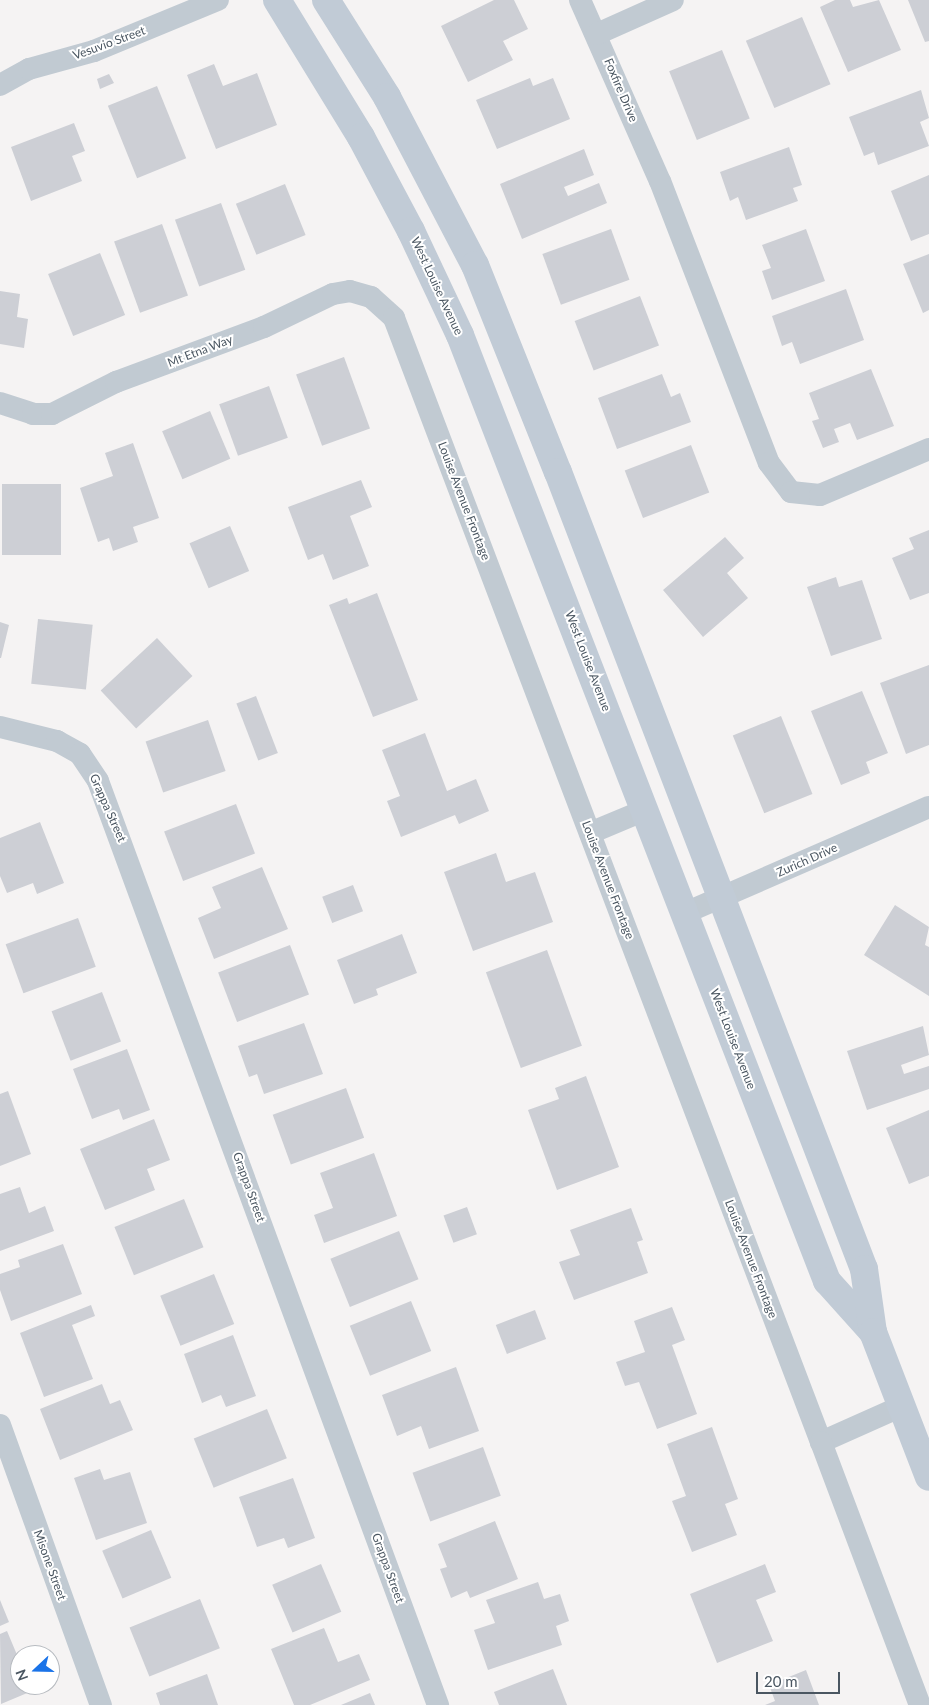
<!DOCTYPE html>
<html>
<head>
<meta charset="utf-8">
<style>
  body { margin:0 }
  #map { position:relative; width:929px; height:1705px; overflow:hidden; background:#f5f3f3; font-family:Lato,sans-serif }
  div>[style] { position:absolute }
  .building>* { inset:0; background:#cdcfd5; transform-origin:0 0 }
  .street>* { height:22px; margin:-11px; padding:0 11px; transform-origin:11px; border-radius:11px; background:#c1cad2 }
  .secondary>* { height:28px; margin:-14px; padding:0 14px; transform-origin:14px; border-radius:14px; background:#c1cbd6 }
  span { translate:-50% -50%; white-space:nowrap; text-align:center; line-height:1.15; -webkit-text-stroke:4px #fff; paint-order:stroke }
  .street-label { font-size:12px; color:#4a5661 }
  .north { position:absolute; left:10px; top:1645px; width:50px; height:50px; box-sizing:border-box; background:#fff; border:1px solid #b7bbc0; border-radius:50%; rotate:249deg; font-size:14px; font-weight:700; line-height:20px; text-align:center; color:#4a5661 }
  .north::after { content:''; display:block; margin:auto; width:18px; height:22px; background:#1a73e8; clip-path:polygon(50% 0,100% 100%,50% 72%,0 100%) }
  .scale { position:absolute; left:756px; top:1672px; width:84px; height:22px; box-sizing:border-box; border:2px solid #4a5661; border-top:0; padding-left:6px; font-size:15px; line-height:18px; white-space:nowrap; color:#4a5661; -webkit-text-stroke:4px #fff; paint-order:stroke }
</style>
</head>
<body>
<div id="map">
  <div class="building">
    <div style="clip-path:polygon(494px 0,514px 0,528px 29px,503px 41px,513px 60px,468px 82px,441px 26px)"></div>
    <div style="clip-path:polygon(835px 0,850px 0,853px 7px,879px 0,901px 50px,848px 72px,820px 7px)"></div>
    <div style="clip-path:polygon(908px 0,929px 0,929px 41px,925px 42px)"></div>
    <div style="left:802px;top:17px;width:73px;height:61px;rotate:67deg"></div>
    <div style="left:722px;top:50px;width:74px;height:57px;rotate:68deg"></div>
    <div style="clip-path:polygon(214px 64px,223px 86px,257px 73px,277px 125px,216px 149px,187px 75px)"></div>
    <div style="clip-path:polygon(109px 74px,114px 83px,100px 89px,97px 79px)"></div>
    <div style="clip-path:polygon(530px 78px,533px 86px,553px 78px,570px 119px,497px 149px,476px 100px)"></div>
    <div style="left:157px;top:86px;width:78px;height:53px;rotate:68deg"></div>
    <div style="clip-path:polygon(921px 90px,929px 118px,920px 122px,929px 146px,878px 165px,874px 152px,864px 156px,849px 117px)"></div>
    <div style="clip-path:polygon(74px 123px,85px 151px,72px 156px,82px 181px,31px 201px,11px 147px)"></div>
    <div style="clip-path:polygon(789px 147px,802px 185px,793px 188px,798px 201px,746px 220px,738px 197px,730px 201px,720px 172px)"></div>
    <div style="clip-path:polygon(584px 149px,594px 175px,564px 187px,568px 196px,599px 183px,607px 203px,522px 239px,500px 184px)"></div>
    <div style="clip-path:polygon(929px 175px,929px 234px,911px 241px,891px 191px)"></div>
    <div style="left:285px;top:184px;width:55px;height:53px;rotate:68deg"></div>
    <div style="left:221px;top:203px;width:71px;height:49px;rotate:70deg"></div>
    <div style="left:162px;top:224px;width:76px;height:51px;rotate:70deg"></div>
    <div style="left:611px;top:229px;width:54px;height:73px;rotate:70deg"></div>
    <div style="clip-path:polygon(806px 229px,825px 281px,772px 300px,762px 271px,771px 268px,762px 245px)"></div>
    <div style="left:100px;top:253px;width:67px;height:56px;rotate:68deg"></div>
    <div style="clip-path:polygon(929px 254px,929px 310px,923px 313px,903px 264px)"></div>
    <div style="clip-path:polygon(846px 289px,864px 340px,800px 364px,792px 342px,782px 346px,772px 316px)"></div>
    <div style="clip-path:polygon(0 291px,20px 294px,17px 317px,28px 319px,24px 348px,0 344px)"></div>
    <div style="left:640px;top:296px;width:53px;height:70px;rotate:69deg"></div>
    <div style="left:344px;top:357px;width:76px;height:51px;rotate:70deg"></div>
    <div style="clip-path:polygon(871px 369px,894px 426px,857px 440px,850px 423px,834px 429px,839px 442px,823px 448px,812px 421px,819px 419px,809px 393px)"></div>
    <div style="clip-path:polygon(662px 374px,671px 397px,680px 393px,691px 422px,617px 449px,598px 398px)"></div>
    <div style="left:269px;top:386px;width:55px;height:53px;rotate:70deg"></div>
    <div style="left:210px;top:411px;width:52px;height:52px;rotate:67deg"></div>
    <div style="clip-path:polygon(133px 443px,159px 518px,133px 527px,138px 542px,113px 551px,109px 538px,98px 542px,80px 488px,113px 476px,105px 453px)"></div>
    <div style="left:691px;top:445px;width:51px;height:71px;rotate:69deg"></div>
    <div style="clip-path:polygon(361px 480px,372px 507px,350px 516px,369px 566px,333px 580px,323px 554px,308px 560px,288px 507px)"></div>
    <div style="left:2px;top:484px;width:59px;height:71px"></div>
    <div style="left:230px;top:526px;width:49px;height:44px;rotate:67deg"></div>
    <div style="clip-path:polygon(929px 530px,929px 593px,910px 600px,892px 558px,914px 549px,909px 538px)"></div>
    <div style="clip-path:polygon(725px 537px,744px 558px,727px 573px,748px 598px,703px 637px,663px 590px)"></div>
    <div style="clip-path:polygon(836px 577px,839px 587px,862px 580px,882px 639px,831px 656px,807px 587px)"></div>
    <div style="clip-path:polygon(377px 593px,418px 700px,373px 717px,329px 605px,347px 598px,349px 604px)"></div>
    <div style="left:38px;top:619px;width:55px;height:65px;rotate:6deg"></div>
    <div style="clip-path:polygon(0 622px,9px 625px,1px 658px,0 658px)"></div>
    <div style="left:157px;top:638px;width:52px;height:77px;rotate:47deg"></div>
    <div style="clip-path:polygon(929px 665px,929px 745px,906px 754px,880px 683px)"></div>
    <div style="clip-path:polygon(862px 691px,888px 753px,866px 762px,870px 773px,841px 785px,811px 711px)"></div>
    <div style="left:256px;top:696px;width:61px;height:21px;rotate:69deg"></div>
    <div style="left:781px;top:716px;width:84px;height:52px;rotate:68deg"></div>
    <div style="left:208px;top:720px;width:54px;height:66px;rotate:71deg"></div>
    <div style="clip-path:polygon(425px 733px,447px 791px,476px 779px,489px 811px,459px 824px,455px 815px,401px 837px,387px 801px,400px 796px,382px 750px)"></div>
    <div style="left:236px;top:804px;width:53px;height:77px;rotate:69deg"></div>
    <div style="clip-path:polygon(40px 822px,64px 883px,37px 894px,33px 883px,7px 893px,0 876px,0 838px)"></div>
    <div style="clip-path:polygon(496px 853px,506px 882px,535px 872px,553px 922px,473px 951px,444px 872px)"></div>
    <div style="clip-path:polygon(262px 867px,288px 929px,214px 959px,198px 918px,221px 908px,212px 887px)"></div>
    <div style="left:353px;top:885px;width:28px;height:33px;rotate:69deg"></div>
    <div style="clip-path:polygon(895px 905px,929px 927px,925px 945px,929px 947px,929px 996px,864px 955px)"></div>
    <div style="left:78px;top:918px;width:52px;height:77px;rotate:70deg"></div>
    <div style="clip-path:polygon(402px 934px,417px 973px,376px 989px,378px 995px,354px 1004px,337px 960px)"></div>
    <div style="left:290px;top:945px;width:53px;height:77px;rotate:69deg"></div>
    <div style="left:547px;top:950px;width:102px;height:65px;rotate:70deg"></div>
    <div style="left:102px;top:992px;width:53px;height:54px;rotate:69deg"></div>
    <div style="clip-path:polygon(304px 1023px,323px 1074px,264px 1094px,257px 1074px,249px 1077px,238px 1046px)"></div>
    <div style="clip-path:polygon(923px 1026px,929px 1055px,901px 1065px,904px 1074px,929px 1066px,929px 1089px,867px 1110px,847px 1051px)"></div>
    <div style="clip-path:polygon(127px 1049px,150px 1110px,123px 1120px,119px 1109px,92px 1119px,73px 1069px)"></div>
    <div style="clip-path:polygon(586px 1076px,619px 1167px,557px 1190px,528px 1110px,559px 1099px,555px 1088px)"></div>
    <div style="left:346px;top:1088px;width:53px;height:78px;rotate:70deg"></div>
    <div style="clip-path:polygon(8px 1091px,31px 1154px,0 1166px,0 1094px)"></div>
    <div style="clip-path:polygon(929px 1110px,929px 1176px,909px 1184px,886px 1128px)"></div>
    <div style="clip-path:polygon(154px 1119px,170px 1160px,147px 1169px,155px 1190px,105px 1210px,80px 1149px)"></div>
    <div style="clip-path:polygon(374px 1153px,397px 1216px,324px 1243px,314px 1215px,333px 1208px,320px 1173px)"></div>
    <div style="clip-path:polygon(20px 1187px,29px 1213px,45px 1206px,54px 1231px,0 1251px,0 1194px)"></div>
    <div style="left:184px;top:1199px;width:52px;height:75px;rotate:68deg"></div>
    <div style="left:467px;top:1207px;width:29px;height:25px;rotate:70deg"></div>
    <div style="clip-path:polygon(631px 1208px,643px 1240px,637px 1242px,648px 1273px,574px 1300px,559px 1262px,580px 1255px,570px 1230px)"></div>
    <div style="left:399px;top:1231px;width:52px;height:74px;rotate:68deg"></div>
    <div style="clip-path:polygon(63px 1244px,82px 1294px,11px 1321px,0 1290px,0 1274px,20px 1267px,18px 1260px)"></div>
    <div style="left:214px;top:1274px;width:54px;height:58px;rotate:68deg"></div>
    <div style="left:411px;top:1301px;width:54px;height:66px;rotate:68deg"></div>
    <div style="clip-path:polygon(91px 1305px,95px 1316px,72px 1325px,93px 1379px,44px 1397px,20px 1333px)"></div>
    <div style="clip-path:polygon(672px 1307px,685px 1340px,672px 1345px,697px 1414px,657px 1429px,639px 1382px,625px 1386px,616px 1362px,645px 1352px,634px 1321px)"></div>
    <div style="left:535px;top:1310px;width:31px;height:42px;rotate:69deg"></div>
    <div style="clip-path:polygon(233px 1335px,256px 1396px,226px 1407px,221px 1395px,202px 1403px,184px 1354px)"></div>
    <div style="clip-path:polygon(456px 1367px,479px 1431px,429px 1449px,421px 1426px,397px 1436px,382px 1395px)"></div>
    <div style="clip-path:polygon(102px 1384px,110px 1404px,120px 1400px,133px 1430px,60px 1460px,40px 1409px)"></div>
    <div style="left:267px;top:1409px;width:53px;height:79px;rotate:68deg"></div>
    <div style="clip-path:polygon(712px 1427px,738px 1499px,725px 1504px,737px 1535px,692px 1552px,672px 1501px,686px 1496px,667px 1444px)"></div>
    <div style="left:483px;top:1447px;width:52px;height:75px;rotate:70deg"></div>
    <div style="clip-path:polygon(100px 1469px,104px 1480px,130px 1472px,147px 1523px,96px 1540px,74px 1478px)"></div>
    <div style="clip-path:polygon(293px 1478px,315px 1538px,288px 1548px,284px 1538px,257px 1547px,239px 1497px)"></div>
    <div style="clip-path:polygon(495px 1521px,518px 1579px,470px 1598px,467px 1591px,451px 1598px,440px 1569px,447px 1567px,438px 1544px)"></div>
    <div style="left:151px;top:1530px;width:52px;height:53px;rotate:67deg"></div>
    <div style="left:321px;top:1564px;width:52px;height:53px;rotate:67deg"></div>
    <div style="clip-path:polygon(765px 1564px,776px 1592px,756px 1600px,773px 1641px,717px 1663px,690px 1594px)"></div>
    <div style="clip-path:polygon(538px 1582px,544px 1599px,560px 1594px,569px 1621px,556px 1626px,562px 1645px,488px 1670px,474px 1630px,495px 1623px,486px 1600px)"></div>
    <div style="left:200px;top:1599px;width:53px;height:76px;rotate:68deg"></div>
    <div style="clip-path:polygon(0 1600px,9px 1622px,0 1626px)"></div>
    <div style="clip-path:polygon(324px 1628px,338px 1662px,359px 1654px,370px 1680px,310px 1705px,294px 1705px,271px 1649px)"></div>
    <div style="clip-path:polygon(7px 1631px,20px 1662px,20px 1685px,29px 1685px,32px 1691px,1px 1704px,0 1634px)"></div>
    <div style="clip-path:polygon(553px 1669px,567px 1705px,499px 1705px,494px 1692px)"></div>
    <div style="clip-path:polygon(806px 1670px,819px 1705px,765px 1705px,775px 1701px,769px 1685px)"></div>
    <div style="clip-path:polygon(207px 1674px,218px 1705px,160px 1705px,156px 1693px)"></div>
    <div style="clip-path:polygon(370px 1693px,375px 1705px,341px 1705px)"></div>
  </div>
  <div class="street">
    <div style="left:580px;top:0;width:198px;rotate:66.2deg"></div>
    <div style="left:660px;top:181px;width:302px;rotate:68.9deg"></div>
    <div style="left:769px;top:463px;width:36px;rotate:53deg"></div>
    <div style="left:791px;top:492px;width:29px;rotate:6deg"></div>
    <div style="left:820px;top:495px;width:118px;rotate:-22.9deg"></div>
    <div style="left:597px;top:34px;width:83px;rotate:-24.1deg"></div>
    <div style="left:0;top:85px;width:33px;rotate:-29deg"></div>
    <div style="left:29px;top:69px;width:67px;rotate:-15.5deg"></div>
    <div style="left:94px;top:51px;width:134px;rotate:-22.4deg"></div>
    <div style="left:0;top:403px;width:35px;rotate:18deg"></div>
    <div style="left:33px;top:414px;width:19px"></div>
    <div style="left:52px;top:414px;width:72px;rotate:-26.6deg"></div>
    <div style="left:116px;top:382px;width:158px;rotate:-20.4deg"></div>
    <div style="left:264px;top:327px;width:76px;rotate:-25.6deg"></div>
    <div style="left:333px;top:294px;width:17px;rotate:-10deg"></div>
    <div style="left:350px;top:291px;width:22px;rotate:16deg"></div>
    <div style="left:371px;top:297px;width:31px;rotate:42deg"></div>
    <div style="left:394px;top:318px;width:1202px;rotate:69.2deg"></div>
    <div style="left:0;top:727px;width:59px;rotate:13.8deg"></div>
    <div style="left:57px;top:741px;width:26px;rotate:29deg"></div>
    <div style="left:80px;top:754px;width:32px;rotate:56deg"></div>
    <div style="left:98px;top:781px;width:985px;rotate:69.8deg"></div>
    <div style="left:590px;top:833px;width:60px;rotate:-22.7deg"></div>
    <div style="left:685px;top:913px;width:266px;rotate:-23.5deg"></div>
    <div style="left:902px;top:1406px;width:89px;rotate:156deg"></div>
    <div style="left:821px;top:1442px;width:281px;rotate:69.4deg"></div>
    <div style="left:0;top:1425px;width:298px;rotate:70.2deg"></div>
  </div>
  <div class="secondary">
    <div style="left:277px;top:0;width:161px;rotate:58.5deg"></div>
    <div style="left:361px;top:137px;width:106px;rotate:62deg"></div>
    <div style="left:411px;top:231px;width:115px;rotate:64.8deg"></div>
    <div style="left:460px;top:335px;width:1015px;rotate:68.8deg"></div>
    <div style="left:827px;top:1281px;width:69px;rotate:48deg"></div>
    <div style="left:326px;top:0;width:115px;rotate:57.8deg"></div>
    <div style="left:387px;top:97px;width:190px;rotate:62.4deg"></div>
    <div style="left:475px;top:265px;width:223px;rotate:68.2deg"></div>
    <div style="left:558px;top:472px;width:854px;rotate:69deg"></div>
    <div style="left:864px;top:1269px;width:64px;rotate:81.9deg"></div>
    <div style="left:873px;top:1332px;width:155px;rotate:68.9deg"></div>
  </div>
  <div class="street-label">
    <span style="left:109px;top:43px;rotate:-20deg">Vesuvio Street</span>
    <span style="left:621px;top:90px;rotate:67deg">Foxfire Drive</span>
    <span style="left:437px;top:286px;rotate:65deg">West Louise Avenue</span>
    <span style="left:200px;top:351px;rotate:-21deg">Mt Etna Way</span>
    <span style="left:464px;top:501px;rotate:69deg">Louise Avenue Frontage</span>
    <span style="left:588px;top:661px;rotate:69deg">West Louise Avenue</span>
    <span style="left:108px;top:808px;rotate:66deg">Grappa Street</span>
    <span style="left:807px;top:860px;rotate:-24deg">Zurich Drive</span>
    <span style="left:608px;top:880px;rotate:69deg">Louise Avenue Frontage</span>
    <span style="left:733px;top:1039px;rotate:69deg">West Louise Avenue</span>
    <span style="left:249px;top:1187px;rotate:70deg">Grappa Street</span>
    <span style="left:751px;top:1259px;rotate:69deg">Louise Avenue Frontage</span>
    <span style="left:50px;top:1565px;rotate:70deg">Misone Street</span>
    <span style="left:388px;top:1568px;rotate:70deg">Grappa Street</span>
  </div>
  <div class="north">N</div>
  <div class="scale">20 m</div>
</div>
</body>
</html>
